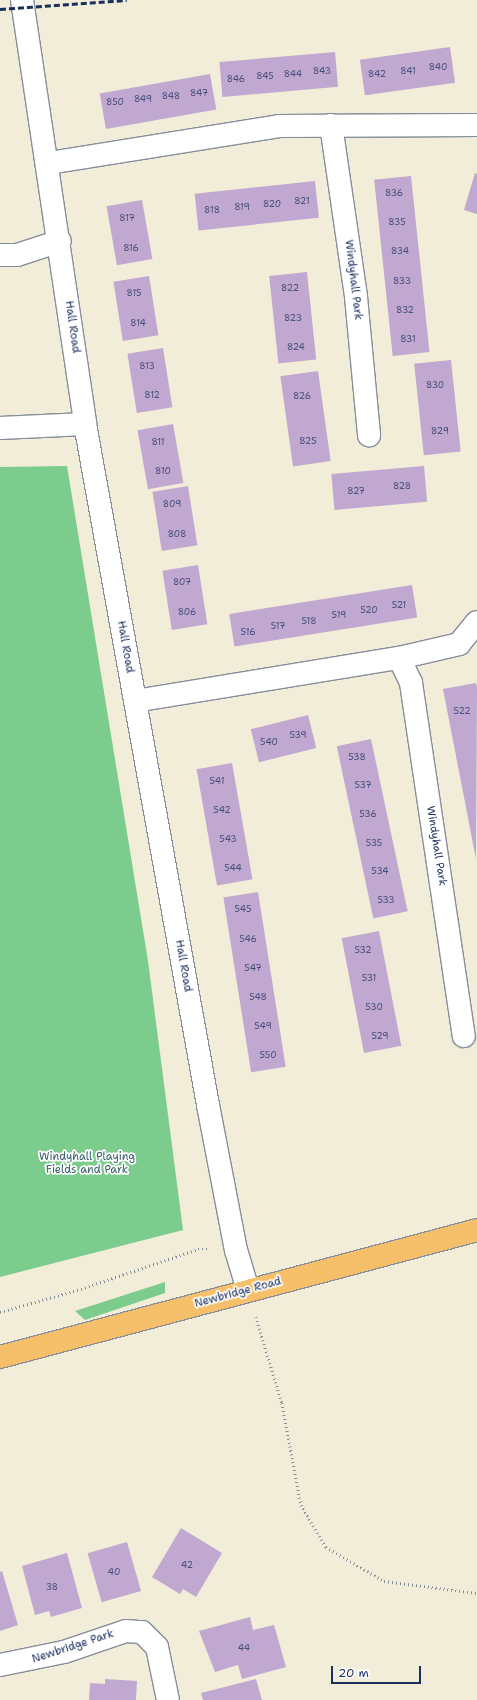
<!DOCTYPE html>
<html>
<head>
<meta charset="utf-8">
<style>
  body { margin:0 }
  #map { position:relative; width:477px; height:1700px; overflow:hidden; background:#f1edd8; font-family:"Shantell Sans",sans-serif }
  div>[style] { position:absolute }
  .green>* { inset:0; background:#7ccc8d }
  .building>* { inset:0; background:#c1a8d0; transform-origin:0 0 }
  .path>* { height:2.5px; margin-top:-1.25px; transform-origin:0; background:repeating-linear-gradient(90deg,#868e9b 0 1px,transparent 0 4px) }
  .roads { filter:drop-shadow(1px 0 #868e9b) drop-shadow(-1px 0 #868e9b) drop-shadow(0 1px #868e9b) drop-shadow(0 -1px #868e9b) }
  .minor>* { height:22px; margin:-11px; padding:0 11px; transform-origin:11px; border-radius:11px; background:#fff }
  .tertiary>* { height:22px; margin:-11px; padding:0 11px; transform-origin:11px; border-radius:11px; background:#fff }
  .trunk>* { height:22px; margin:-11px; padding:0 11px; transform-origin:11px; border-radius:11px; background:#f6c06b }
  .rail>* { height:3px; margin-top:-1.5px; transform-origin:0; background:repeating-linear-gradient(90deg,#1b2f5e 0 6px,transparent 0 9px) }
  span { translate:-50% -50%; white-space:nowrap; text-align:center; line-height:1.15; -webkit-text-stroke:3.5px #fff; paint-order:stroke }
  .number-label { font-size:9px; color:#444d7a }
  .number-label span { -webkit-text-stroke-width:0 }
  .street-label { font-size:11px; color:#1b2f5e }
  .park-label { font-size:11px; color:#385e6c }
  .scale { position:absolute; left:331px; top:1666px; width:90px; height:18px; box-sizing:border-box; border:2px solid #1b2f5e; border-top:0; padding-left:5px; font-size:12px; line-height:14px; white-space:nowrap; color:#1b2f5e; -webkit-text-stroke:3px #fff; paint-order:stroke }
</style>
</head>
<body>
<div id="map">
  <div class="green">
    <div style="clip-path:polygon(67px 466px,148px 961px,183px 1230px,0 1277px,0 467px)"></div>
    <div style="clip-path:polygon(165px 1282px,165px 1293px,85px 1320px,75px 1311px)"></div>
  </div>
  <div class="building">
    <div style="left:450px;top:47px;width:36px;height:91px;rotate:82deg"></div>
    <div style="left:335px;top:52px;width:35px;height:116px;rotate:85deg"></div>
    <div style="left:210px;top:74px;width:36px;height:112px;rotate:80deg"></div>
    <div style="clip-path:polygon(475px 173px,477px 174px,477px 214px,464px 210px)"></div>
    <div style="left:411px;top:176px;width:177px;height:37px;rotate:84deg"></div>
    <div style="left:315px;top:181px;width:37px;height:121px;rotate:84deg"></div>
    <div style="left:142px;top:200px;width:60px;height:36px;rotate:80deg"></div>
    <div style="left:307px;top:272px;width:88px;height:38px;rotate:84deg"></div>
    <div style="left:149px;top:276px;width:60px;height:36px;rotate:81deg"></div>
    <div style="left:163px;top:348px;width:60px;height:36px;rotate:81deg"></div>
    <div style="left:451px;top:360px;width:92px;height:37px;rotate:84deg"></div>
    <div style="left:318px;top:371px;width:91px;height:38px;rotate:82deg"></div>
    <div style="left:173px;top:424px;width:60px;height:36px;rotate:80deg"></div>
    <div style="left:424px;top:466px;width:36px;height:93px;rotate:85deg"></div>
    <div style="left:188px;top:486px;width:60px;height:36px;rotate:81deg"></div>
    <div style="left:198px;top:565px;width:60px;height:36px;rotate:81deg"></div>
    <div style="left:412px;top:585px;width:33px;height:185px;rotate:81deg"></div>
    <div style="clip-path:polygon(476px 683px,477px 688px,476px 859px,443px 689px)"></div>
    <div style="left:308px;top:715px;width:34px;height:59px;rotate:76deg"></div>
    <div style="left:371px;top:739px;width:176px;height:35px;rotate:78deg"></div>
    <div style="left:232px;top:763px;width:118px;height:36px;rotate:80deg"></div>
    <div style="left:258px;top:892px;width:177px;height:35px;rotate:81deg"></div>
    <div style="left:379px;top:931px;width:117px;height:38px;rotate:79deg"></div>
    <div style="clip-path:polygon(181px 1528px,222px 1553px,196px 1597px,183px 1589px,180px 1594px,152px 1577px)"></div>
    <div style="left:127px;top:1542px;width:51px;height:41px;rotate:74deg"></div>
    <div style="clip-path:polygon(67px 1553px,82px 1608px,51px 1617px,49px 1611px,35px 1615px,22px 1566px)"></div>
    <div style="clip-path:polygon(2px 1571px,18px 1625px,0 1631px,0 1572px)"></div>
    <div style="clip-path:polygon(250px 1617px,253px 1630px,274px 1625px,286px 1667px,242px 1679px,238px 1665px,215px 1672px,199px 1631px)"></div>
    <div style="clip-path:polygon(105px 1679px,137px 1681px,136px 1700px,89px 1700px,90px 1683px,105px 1684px)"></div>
    <div style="clip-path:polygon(256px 1679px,262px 1700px,203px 1700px,201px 1693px)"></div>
  </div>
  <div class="path">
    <div style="left:0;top:1312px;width:84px;rotate:-15.9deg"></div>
    <div style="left:81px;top:1289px;width:124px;rotate:-18.9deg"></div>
    <div style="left:198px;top:1249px;width:12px"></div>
    <div style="left:256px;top:1317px;width:90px;rotate:73.2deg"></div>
    <div style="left:282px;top:1403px;width:104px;rotate:79.4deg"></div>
    <div style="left:301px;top:1505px;width:49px;rotate:59.2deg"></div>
    <div style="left:326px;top:1547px;width:67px;rotate:30.4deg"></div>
    <div style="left:384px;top:1581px;width:94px;rotate:7.4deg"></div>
  </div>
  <div class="roads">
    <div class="minor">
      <div style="left:331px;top:125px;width:174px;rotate:81.7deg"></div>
      <div style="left:356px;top:297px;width:139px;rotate:84.6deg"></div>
      <div style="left:49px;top:163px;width:233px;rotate:-9.1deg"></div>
      <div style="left:279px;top:126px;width:198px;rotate:-0.3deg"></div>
      <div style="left:0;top:255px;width:17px"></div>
      <div style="left:17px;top:255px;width:45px;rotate:-18deg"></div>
      <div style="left:0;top:428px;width:85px;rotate:-2.7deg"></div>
      <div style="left:399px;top:658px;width:62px;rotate:-13.1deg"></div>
      <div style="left:459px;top:644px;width:28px;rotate:-51deg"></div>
      <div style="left:135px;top:701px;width:267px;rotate:-9.3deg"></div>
      <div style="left:399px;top:658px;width:28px;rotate:64deg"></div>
      <div style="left:411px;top:683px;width:357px;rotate:81.5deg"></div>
      <div style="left:0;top:1665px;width:65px;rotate:-11.5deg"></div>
      <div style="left:64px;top:1652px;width:65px;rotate:-18.7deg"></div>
      <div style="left:126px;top:1631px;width:16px;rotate:4deg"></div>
      <div style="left:142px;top:1632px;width:21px;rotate:45deg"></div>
      <div style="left:157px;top:1647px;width:54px;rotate:78.3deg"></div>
    </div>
    <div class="tertiary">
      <div style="left:22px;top:0;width:429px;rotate:81.5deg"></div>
      <div style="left:85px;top:424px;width:692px;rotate:79.76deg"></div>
      <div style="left:208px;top:1105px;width:148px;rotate:79.1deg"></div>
      <div style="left:236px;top:1250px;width:42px;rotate:73.3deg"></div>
    </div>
    <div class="trunk">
      <div style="left:0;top:1357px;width:494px;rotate:-14.9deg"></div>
    </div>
  </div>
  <div class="rail">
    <div style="left:0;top:9px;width:127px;rotate:-4.1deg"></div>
  </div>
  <div class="number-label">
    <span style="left:438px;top:67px">840</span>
    <span style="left:322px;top:71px">843</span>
    <span style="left:408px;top:71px">841</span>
    <span style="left:293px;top:74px">844</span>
    <span style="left:377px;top:74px">842</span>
    <span style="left:265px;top:76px">845</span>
    <span style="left:236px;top:79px">846</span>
    <span style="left:199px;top:93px">847</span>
    <span style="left:171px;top:96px">848</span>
    <span style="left:143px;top:99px">849</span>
    <span style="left:115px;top:102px">850</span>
    <span style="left:394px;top:193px">836</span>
    <span style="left:302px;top:201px">821</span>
    <span style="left:272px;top:204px">820</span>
    <span style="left:242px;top:207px">819</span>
    <span style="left:212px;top:210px">818</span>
    <span style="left:127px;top:218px">817</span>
    <span style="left:397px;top:222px">835</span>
    <span style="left:131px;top:248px">816</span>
    <span style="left:400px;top:251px">834</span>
    <span style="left:402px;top:281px">833</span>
    <span style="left:290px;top:288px">822</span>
    <span style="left:134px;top:293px">815</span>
    <span style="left:405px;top:310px">832</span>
    <span style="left:293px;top:318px">823</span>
    <span style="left:138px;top:323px">814</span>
    <span style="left:408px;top:339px">831</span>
    <span style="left:296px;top:347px">824</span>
    <span style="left:147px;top:366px">813</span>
    <span style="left:435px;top:385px">830</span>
    <span style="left:152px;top:395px">812</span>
    <span style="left:302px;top:396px">826</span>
    <span style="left:440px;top:431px">829</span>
    <span style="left:308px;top:441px">825</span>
    <span style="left:158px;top:442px">811</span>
    <span style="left:163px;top:471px">810</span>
    <span style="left:402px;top:486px">828</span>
    <span style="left:356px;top:491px">827</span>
    <span style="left:172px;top:504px">809</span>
    <span style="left:177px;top:534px">808</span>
    <span style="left:182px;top:582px">807</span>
    <span style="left:399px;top:605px">521</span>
    <span style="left:369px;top:610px">520</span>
    <span style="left:187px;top:612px">806</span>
    <span style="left:339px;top:615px">519</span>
    <span style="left:309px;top:621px">518</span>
    <span style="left:278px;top:626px">517</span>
    <span style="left:248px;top:632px">516</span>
    <span style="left:462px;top:711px">522</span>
    <span style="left:298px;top:735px">539</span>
    <span style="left:269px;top:742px">540</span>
    <span style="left:357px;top:757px">538</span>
    <span style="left:217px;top:781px">541</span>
    <span style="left:363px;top:785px">537</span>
    <span style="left:222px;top:810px">542</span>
    <span style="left:368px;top:814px">536</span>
    <span style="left:228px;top:839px">543</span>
    <span style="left:374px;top:843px">535</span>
    <span style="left:233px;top:868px">544</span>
    <span style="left:380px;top:871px">534</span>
    <span style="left:386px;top:900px">533</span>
    <span style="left:243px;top:909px">545</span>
    <span style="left:248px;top:939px">546</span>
    <span style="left:363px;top:950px">532</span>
    <span style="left:253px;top:968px">547</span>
    <span style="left:369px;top:978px">531</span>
    <span style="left:258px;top:997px">548</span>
    <span style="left:374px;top:1007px">530</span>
    <span style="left:263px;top:1026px">549</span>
    <span style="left:380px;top:1036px">529</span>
    <span style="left:268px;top:1055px">550</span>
    <span style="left:187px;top:1565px">42</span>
    <span style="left:114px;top:1572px">40</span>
    <span style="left:52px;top:1587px">38</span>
    <span style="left:244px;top:1648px">44</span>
  </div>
  <div class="street-label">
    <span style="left:353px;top:280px;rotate:83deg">Windyhall Park</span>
    <span style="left:72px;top:327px;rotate:82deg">Hall Road</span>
    <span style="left:125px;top:647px;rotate:80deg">Hall Road</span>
    <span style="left:436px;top:846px;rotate:81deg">Windyhall Park</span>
    <span style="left:183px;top:966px;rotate:80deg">Hall Road</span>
    <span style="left:238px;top:1293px;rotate:-15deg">Newbridge Road</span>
    <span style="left:73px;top:1647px;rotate:-18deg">Newbridge Park</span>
  </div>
  <div class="park-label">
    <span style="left:87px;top:1164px">Windyhall Playing<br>Fields and Park</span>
  </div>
  <div class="scale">20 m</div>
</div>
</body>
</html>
